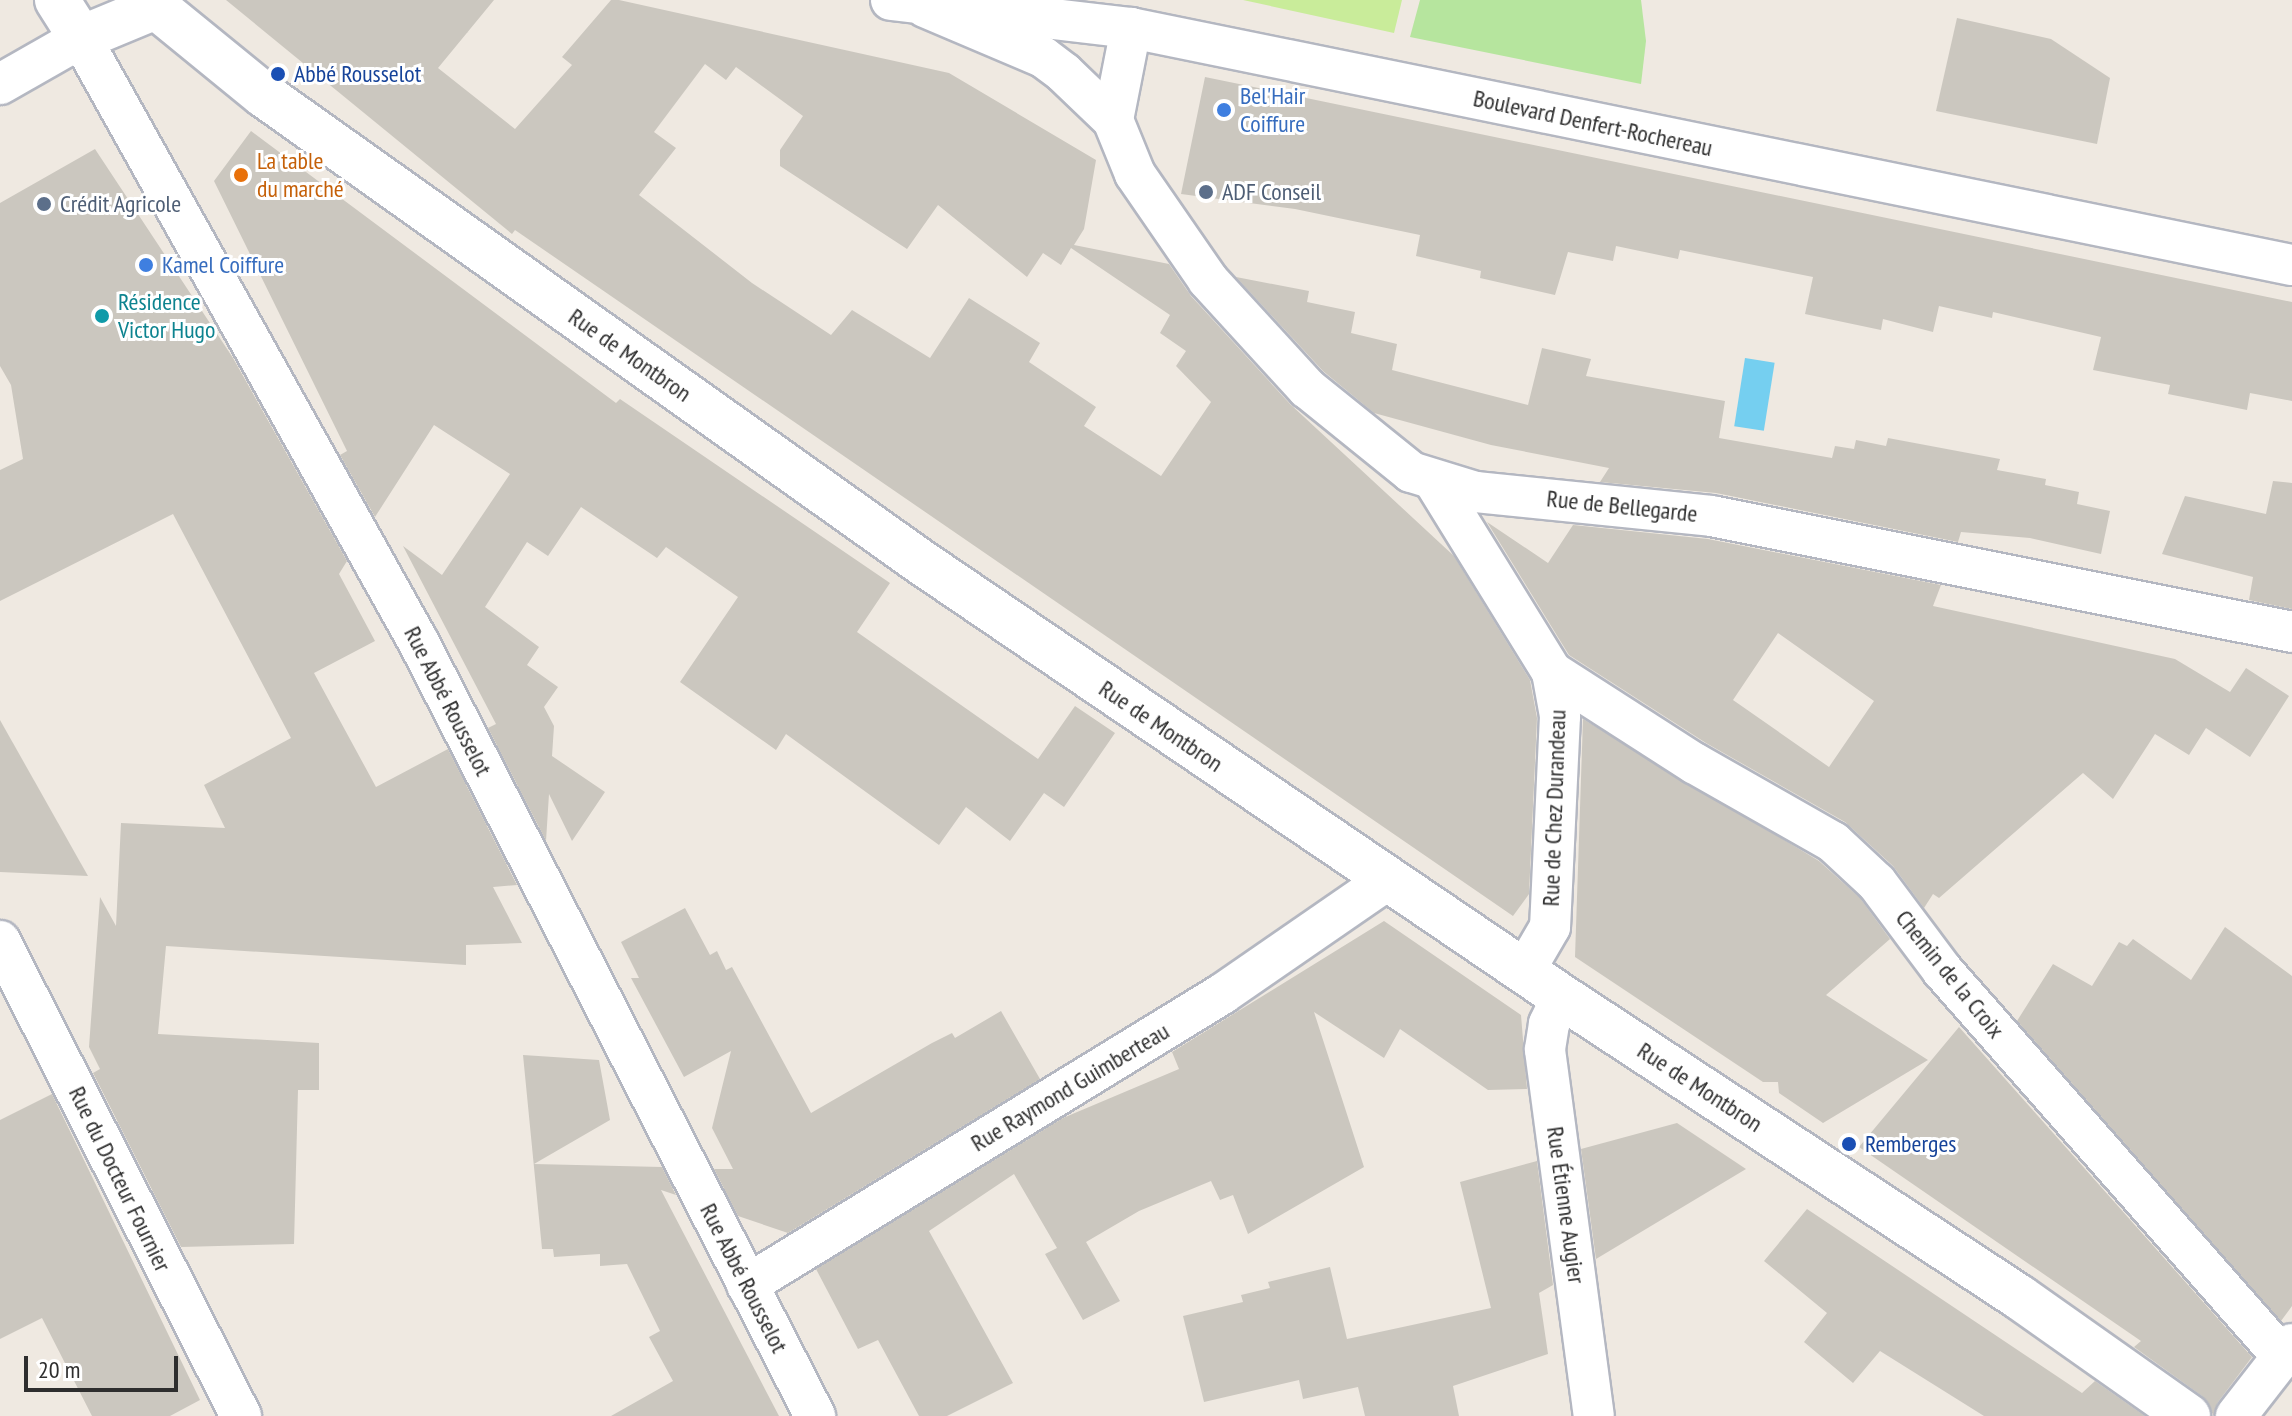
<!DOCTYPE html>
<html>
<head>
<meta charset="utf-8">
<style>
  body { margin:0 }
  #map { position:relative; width:2292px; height:1416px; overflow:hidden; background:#efe9e1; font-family:"PT Sans Narrow",sans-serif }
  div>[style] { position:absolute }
  .green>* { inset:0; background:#b6e59e }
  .pitch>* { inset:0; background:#c9ec9a }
  .water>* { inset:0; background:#75cff0; transform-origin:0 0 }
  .building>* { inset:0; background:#cbc7bf }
  .roads { filter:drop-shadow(2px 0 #b4b7c1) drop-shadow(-2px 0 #b4b7c1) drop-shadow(0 2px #b4b7c1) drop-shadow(0 -2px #b4b7c1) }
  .minor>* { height:40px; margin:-20px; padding:0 20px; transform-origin:20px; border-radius:20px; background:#fff }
  .secondary>* { height:44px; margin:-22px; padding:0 22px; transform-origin:22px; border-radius:22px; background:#fff }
  .dots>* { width:22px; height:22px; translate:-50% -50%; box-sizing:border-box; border:4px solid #fff; border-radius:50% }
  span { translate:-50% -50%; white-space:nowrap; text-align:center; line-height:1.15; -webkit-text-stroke:6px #fff; paint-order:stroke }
  .transit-label { font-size:24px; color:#164399 }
  .left { translate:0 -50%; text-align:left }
  .shop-label { font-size:24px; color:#366cbe }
  .street-label { font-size:24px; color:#2e2e2e }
  .food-label { font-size:24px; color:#c56008 }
  .service-label { font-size:24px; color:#4e5e75 }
  .culture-label { font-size:24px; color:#0d838f }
  .scale { position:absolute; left:24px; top:1356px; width:154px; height:36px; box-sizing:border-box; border:4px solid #2e2e2e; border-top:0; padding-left:10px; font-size:24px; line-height:28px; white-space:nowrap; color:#2e2e2e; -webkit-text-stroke:6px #fff; paint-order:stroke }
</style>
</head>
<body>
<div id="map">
  <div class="green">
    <div style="clip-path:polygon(1420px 0,1641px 0,1646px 41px,1641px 84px,1410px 37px)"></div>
  </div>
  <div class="pitch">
    <div style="clip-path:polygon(1243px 0,1402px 0,1394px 33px)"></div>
  </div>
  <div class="water">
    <div style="left:1745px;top:358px;width:30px;height:69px;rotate:9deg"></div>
  </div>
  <div class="building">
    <div style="clip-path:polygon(evenodd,226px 0,494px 0,438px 68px,515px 129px,572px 65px,562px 57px,611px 0,619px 0,949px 73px,1096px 160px,1084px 229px,1074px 245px,1169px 264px,1191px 296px,1290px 404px,1454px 556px,1530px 680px,1537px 718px,1529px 894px,1513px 916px,515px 230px,512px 234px,226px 0,705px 64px,726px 80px,736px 67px,803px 116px,780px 150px,780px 166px,907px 249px,938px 205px,1027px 277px,1043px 253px,1061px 265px,1071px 248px,1170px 315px,1160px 333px,1186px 351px,1176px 366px,1211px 402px,1161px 476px,1084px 426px,1096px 407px,1029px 362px,1040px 343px,969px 298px,930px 358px,852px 310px,831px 335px,752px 283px,639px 195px,676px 148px,654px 132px,705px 64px)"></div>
    <div style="clip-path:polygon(1957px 18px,2051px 39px,2110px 78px,2097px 144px,1936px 111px)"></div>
    <div style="clip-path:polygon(1205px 77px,2292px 302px,2292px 401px,2250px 393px,2247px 410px,2168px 394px,2170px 385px,2093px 370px,2101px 337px,1993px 312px,1992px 318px,1939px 306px,1933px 332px,1883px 319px,1881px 330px,1805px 314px,1813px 277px,1680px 250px,1678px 259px,1616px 246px,1613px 261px,1568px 252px,1555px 295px,1480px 278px,1481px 271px,1416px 256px,1420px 235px,1295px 209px,1181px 194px)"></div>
    <div style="clip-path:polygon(251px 131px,616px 403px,620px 399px,890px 583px,857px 632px,1038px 759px,1075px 706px,1115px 733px,1064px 807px,1044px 793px,1010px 841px,966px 807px,939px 845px,786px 734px,776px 750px,680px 682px,738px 597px,666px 547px,657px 558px,581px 507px,548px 556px,527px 542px,485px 607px,539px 647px,527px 665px,558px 687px,544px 707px,554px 726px,552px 756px,605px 792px,572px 841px,549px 794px,546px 841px,488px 728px,496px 724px,403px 546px,442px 575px,510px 474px,434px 425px,375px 517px,340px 455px,347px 451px,214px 181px)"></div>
    <div style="clip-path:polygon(95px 149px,233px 358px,347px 561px,339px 574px,375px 641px,314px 673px,376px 787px,448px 749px,517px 885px,493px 887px,522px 943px,466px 945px,466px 965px,166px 946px,158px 1034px,319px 1043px,319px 1090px,298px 1090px,294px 1244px,181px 1247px,93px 1073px,100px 1069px,89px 1047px,100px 897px,116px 926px,121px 823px,225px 828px,204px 785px,291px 738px,173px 514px,0 601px,0 470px,23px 459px,11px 385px,0 366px,0 203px)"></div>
    <div style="clip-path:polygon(1236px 277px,1309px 291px,1307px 302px,1355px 312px,1351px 333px,1397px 344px,1392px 370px,1528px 405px,1542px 348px,1591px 359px,1586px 376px,1725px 401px,1719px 438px,1832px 458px,1835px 446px,1854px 449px,1856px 440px,1886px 446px,1888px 438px,2000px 459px,1997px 470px,2046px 479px,2045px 485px,2079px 492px,2077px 504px,2110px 511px,2101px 554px,2030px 538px,1961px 532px,1958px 542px,1716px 493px,1600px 482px,1609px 468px,1491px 445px,1374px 413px,1323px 371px)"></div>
    <div style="clip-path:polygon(2273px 481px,2292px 483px,2292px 609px,2249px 600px,2253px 577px,2162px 554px,2185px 496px,2266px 514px)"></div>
    <div style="clip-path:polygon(evenodd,1487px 522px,1548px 563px,1573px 525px,1708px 539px,1941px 585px,1933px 606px,2175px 659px,2230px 692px,2246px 668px,2289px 696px,2250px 757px,2206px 728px,2189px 755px,2155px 734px,2113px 799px,2083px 773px,1939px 898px,1933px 894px,1924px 908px,1893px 866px,1845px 822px,1706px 743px,1569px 655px,1487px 522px,1778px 633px,1874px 701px,1829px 767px,1733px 700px,1778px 633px)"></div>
    <div style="clip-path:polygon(1583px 719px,1819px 861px,1860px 898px,1890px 939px,1826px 995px,1928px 1060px,1823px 1123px,1779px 1093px,1778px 1082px,1763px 1082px,1575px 957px)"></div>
    <div style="clip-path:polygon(0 720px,88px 876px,0 872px)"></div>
    <div style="clip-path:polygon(685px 908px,710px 955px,717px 951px,726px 970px,732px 967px,811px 1113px,932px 1043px,952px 1033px,955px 1038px,1001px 1011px,1040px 1079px,788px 1233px,738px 1216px,714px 1169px,733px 1169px,712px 1128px,731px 1051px,684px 1077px,631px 978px,639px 978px,621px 942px)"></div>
    <div style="clip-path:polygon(1384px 921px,1521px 1015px,1527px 1089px,1488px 1090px,1400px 1029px,1384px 1058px,1314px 1012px,1364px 1167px,1248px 1234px,1233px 1195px,1220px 1200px,1211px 1181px,1139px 1211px,1086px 1242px,1120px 1301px,1083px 1320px,1045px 1254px,1057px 1248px,1014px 1174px,929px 1231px,1013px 1383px,947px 1416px,919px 1416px,878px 1340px,858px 1349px,816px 1269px,1063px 1118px,1179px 1069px,1172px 1052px)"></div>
    <div style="clip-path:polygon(2225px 927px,2292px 976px,2292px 1306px,2281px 1321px,2017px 1021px,2053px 964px,2092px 986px,2119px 942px,2127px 946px,2133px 939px,2191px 980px)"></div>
    <div style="clip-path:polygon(1959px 1027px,2252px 1357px,2218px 1402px,2214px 1416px,2202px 1396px,2134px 1347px,2141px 1341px,1859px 1147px)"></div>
    <div style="clip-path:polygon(523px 1055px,599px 1060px,610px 1120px,534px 1164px,662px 1167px,676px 1195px,661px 1190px,779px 1416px,611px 1416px,673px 1381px,649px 1337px,660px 1331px,627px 1264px,600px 1266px,600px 1254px,554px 1257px,553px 1249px,542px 1249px)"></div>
    <div style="clip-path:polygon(52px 1094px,200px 1400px,170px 1416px,92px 1416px,42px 1318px,0 1339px,0 1120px)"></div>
    <div style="clip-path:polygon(1677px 1123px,1746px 1169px,1596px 1259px,1581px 1149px)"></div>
    <div style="clip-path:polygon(1537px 1161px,1553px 1285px,1539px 1293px,1548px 1354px,1453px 1386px,1459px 1416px,1365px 1416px,1358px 1387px,1303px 1399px,1299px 1380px,1204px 1402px,1183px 1316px,1243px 1302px,1241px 1295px,1270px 1288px,1268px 1282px,1330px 1267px,1347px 1339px,1491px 1308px,1460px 1182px)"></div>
    <div style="clip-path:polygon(1807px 1209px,2082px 1393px,2095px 1381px,2145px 1416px,1984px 1416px,1880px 1351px,1853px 1383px,1804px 1342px,1827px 1313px,1764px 1261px)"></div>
  </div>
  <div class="roads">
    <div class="minor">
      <div style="left:891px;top:0;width:242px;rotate:6.7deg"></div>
      <div style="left:1131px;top:28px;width:1185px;rotate:11.54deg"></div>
      <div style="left:925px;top:7px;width:128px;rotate:23deg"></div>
      <div style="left:1043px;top:57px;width:26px;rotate:37deg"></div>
      <div style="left:1064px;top:73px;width:68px;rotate:43.8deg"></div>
      <div style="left:1113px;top:120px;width:58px;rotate:67.8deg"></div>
      <div style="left:1135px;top:174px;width:129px;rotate:55.4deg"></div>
      <div style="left:1208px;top:280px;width:147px;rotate:47.5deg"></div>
      <div style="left:1307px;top:388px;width:134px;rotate:38.9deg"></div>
      <div style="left:1411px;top:472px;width:68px;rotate:17.1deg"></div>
      <div style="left:1476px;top:492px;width:236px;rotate:5.8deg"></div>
      <div style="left:1711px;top:516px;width:592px;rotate:11.29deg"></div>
      <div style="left:0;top:84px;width:93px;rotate:-29.6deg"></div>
      <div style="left:81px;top:38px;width:693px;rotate:60.81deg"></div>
      <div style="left:419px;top:643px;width:869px;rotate:62.87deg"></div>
      <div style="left:1113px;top:120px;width:94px;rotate:-78.9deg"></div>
      <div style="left:1434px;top:481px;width:225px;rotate:58.3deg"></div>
      <div style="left:1552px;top:672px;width:45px;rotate:79.7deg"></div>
      <div style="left:1560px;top:716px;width:211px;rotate:92.7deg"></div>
      <div style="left:1550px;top:927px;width:50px;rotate:120.2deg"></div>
      <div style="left:1552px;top:672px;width:169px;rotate:32.7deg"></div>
      <div style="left:1694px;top:763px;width:160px;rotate:29.6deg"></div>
      <div style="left:1833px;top:842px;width:60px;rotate:43deg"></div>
      <div style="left:1877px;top:883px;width:109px;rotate:53.2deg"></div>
      <div style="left:1942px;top:970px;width:514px;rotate:48.63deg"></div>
      <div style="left:0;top:941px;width:533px;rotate:63.1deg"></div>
      <div style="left:1562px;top:997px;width:30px;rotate:116deg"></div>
      <div style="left:1549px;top:1024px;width:26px;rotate:99deg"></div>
      <div style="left:1545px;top:1050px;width:369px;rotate:82.4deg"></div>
      <div style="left:747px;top:1285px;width:557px;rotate:-31.49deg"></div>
      <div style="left:1222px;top:994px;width:201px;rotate:-34.6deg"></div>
      <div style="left:2236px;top:1416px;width:91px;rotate:-52.1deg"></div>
    </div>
    <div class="secondary">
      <div style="left:57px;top:0;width:45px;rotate:57.7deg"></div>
      <div style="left:81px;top:38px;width:81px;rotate:-22.5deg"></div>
      <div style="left:156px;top:7px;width:7px;rotate:-74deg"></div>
      <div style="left:156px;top:7px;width:139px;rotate:39.2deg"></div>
      <div style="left:264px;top:95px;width:802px;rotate:35.41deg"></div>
      <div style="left:918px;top:560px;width:778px;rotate:34.16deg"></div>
      <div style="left:1562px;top:997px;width:547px;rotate:33.28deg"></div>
      <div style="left:2019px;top:1297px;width:207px;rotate:35.2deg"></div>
    </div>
  </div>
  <div class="dots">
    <div style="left:278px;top:74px;background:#1a4fb4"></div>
    <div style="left:1224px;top:110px;background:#3f7fe0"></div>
    <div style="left:241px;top:175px;background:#e8710a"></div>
    <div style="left:1206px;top:192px;background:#5c6f8a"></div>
    <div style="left:44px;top:204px;background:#5c6f8a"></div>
    <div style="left:146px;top:265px;background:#3f7fe0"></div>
    <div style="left:102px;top:316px;background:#0f9aa8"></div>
    <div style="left:1849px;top:1144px;background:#1a4fb4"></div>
  </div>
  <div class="transit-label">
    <span class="left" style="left:294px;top:74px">Abbé Rousselot</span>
    <span class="left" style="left:1865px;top:1144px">Remberges</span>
  </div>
  <div class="shop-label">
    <span class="left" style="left:1240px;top:110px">Bel'Hair<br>Coiffure</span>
    <span class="left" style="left:162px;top:265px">Kamel Coiffure</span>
  </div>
  <div class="street-label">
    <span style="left:1593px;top:123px;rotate:12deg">Boulevard Denfert-Rochereau</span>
    <span style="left:630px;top:355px;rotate:35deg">Rue de Montbron</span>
    <span style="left:1622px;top:506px;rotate:6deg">Rue de Bellegarde</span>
    <span style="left:448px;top:701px;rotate:63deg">Rue Abbé Rousselot</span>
    <span style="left:1161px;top:726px;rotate:34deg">Rue de Montbron</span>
    <span style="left:1554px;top:808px;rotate:-88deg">Rue de Chez Durandeau</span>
    <span style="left:1950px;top:974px;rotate:51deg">Chemin de la Croix</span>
    <span style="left:1070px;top:1087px;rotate:-31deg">Rue Raymond Guimberteau</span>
    <span style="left:1700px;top:1087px;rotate:33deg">Rue de Montbron</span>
    <span style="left:120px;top:1179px;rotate:64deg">Rue du Docteur Fournier</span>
    <span style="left:1566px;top:1205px;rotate:82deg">Rue Étienne Augier</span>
    <span style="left:744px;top:1278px;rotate:63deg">Rue Abbé Rousselot</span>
  </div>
  <div class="food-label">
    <span class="left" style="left:257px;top:175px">La table<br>du marché</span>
  </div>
  <div class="service-label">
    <span class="left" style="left:1222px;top:192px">ADF Conseil</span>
    <span class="left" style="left:60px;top:204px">Crédit Agricole</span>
  </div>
  <div class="culture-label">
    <span class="left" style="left:118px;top:316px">Résidence<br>Victor Hugo</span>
  </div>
  <div class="scale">20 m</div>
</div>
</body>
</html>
